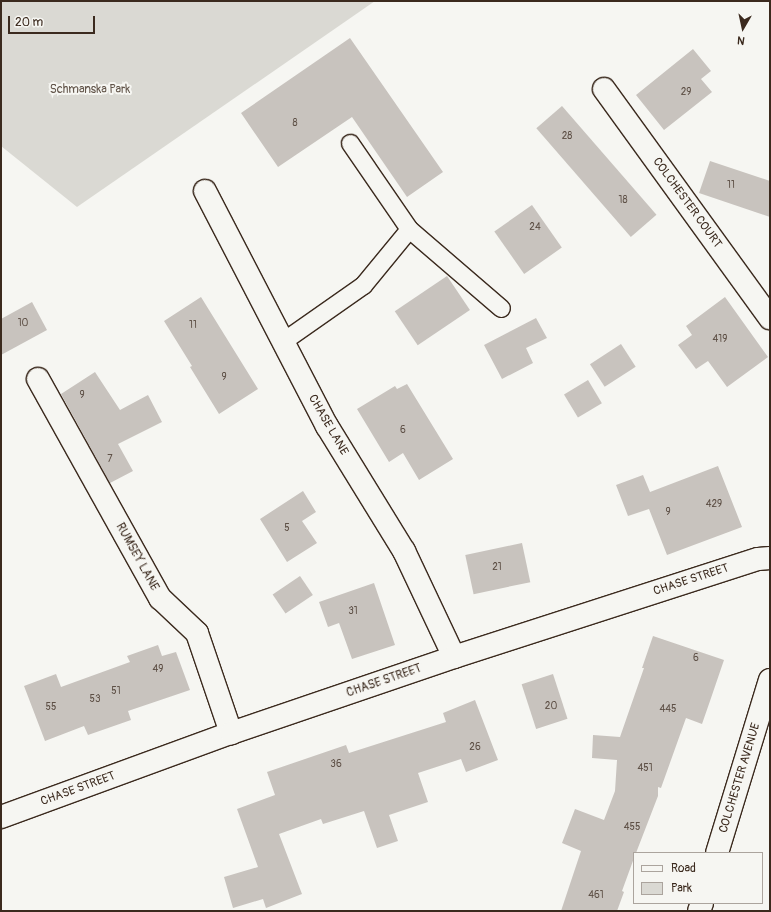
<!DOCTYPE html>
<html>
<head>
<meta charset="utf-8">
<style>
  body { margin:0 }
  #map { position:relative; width:771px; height:912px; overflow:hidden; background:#f6f6f2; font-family:Pangolin,sans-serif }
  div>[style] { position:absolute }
  .green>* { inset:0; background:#dad9d3 }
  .building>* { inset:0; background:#c8c3be; transform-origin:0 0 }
  .roads { filter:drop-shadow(1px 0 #3b2a1e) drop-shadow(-1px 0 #3b2a1e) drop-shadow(0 1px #3b2a1e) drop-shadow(0 -1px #3b2a1e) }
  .service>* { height:17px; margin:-8.5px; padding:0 8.5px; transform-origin:8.5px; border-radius:8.5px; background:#f6f6f2 }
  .minor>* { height:22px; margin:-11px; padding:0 11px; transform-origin:11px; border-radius:11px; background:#f6f6f2 }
  .secondary>* { height:22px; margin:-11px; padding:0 11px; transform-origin:11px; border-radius:11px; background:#f6f6f2 }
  span { translate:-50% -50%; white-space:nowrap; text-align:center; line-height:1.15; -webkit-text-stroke:4px #f6f6f2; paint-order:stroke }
  .number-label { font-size:10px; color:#5e5046 }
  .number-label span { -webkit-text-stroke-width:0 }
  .park-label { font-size:12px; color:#63564b }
  .street-label { font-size:12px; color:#3b2a1e }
  .frame { position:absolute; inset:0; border:2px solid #3b2a1e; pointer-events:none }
  .legend { position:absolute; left:633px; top:852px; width:130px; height:52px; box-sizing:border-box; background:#f6f6f2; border:1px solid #aba49d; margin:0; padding:5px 7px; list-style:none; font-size:12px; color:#3b2a1e }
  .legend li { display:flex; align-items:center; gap:8px; height:20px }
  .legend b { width:20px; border:1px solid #aba49d }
  .north { position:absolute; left:723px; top:8px; width:40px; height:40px; -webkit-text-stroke:3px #f6f6f2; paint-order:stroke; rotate:189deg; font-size:11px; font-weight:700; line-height:16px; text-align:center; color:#3b2a1e }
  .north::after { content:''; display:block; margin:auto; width:14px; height:18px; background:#3b2a1e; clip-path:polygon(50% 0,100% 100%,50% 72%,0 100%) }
  .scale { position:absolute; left:8px; top:16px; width:87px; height:18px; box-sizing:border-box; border:2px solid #3b2a1e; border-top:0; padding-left:5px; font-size:12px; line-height:14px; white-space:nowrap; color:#3b2a1e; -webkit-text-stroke:3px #f6f6f2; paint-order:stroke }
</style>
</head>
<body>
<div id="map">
  <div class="green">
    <div style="clip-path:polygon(1px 1px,375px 1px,77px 207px,1px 146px)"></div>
  </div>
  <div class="building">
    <div style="clip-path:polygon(350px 38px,443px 172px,407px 197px,352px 117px,278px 167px,241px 113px)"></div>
    <div style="clip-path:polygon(693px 49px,711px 71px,701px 79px,712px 92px,664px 130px,636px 95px)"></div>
    <div style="left:562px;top:106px;width:144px;height:34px;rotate:49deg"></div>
    <div style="clip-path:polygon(710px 161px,770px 181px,770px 217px,699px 193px)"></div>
    <div style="left:532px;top:205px;width:52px;height:46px;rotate:55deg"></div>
    <div style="left:447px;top:276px;width:41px;height:63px;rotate:56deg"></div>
    <div style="clip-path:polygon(201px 297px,258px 389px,219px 414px,190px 367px,192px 366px,164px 321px)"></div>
    <div style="clip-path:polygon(725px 297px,768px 357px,727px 387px,708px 361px,696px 369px,678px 345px,692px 335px,686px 326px)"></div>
    <div style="clip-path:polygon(32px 302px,47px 330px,1px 355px,1px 319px)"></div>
    <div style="clip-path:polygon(536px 318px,547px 338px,526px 348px,533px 363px,502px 379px,484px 345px)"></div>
    <div style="left:621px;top:344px;width:27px;height:37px;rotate:57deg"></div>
    <div style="clip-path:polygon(95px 372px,120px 410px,148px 395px,162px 422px,118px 444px,133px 471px,110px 483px,61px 394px)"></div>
    <div style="left:588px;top:380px;width:27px;height:28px;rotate:59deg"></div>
    <div style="clip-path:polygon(407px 384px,453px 459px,419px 480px,403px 453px,389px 462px,357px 409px,395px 386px,397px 389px)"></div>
    <div style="clip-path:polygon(718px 466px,742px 527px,667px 555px,649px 509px,628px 516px,616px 485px,643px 475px,650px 492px)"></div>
    <div style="clip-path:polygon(303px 491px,316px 512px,302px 521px,317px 543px,287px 562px,260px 519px)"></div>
    <div style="left:522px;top:543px;width:40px;height:58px;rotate:78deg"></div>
    <div style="left:300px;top:576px;width:23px;height:33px;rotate:56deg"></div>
    <div style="clip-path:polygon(374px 583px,395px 645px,352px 659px,339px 623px,328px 627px,319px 602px)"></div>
    <div style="clip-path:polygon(653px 636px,724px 660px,710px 701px,702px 724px,686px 718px,661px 788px,658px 787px,658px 796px,636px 853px,634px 853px,634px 858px,622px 891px,624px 892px,617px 911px,561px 911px,581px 851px,562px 843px,575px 809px,604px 820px,615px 791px,617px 760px,592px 758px,593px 735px,620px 737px,644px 668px,642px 668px)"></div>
    <div style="clip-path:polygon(158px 645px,162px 656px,176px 652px,190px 690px,128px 711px,131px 720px,88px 735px,84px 726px,45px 741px,24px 686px,56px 674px,61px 687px,130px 662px,127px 656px)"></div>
    <div style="left:553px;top:674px;width:47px;height:33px;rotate:72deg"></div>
    <div style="clip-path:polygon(475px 700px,498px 760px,466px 772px,461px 759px,418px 773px,428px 802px,389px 815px,398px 841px,377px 848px,364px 811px,323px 824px,321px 819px,279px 834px,302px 894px,266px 908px,263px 899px,233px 908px,224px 877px,258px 867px,237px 809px,275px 795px,267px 772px,346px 745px,349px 753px,446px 722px,443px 713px)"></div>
  </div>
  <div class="roads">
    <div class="service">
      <div style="left:350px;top:143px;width:104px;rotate:55.5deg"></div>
      <div style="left:283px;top:341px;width:98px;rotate:-35deg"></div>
      <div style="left:363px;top:285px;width:72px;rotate:-50.6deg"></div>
      <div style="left:409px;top:229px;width:121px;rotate:40.7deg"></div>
    </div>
    <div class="minor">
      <div style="left:604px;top:89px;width:283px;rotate:54.1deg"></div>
      <div style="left:205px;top:191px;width:265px;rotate:62.6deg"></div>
      <div style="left:327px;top:426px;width:147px;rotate:58.4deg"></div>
      <div style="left:404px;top:551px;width:117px;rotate:64.7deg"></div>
      <div style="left:38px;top:379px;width:251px;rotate:60.9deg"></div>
      <div style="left:160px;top:598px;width:51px;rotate:43.4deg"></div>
      <div style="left:197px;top:633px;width:106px;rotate:71.2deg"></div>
      <div style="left:1px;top:817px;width:245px;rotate:-20.1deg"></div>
      <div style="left:231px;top:733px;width:236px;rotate:-18.8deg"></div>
      <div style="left:454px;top:657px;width:319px;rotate:-17.9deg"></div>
      <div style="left:758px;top:559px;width:12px;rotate:-5deg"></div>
    </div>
    <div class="secondary">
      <div style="left:717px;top:853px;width:181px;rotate:-73deg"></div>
      <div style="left:699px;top:911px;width:9px;rotate:-69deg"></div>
    </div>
  </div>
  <div class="number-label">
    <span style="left:686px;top:93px">29</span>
    <span style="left:295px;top:124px">8</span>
    <span style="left:567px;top:137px">28</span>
    <span style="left:731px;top:186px">11</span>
    <span style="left:623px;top:201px">18</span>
    <span style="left:535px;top:228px">24</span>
    <span style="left:23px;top:324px">10</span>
    <span style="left:193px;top:326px">11</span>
    <span style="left:720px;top:340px">419</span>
    <span style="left:224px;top:378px">9</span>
    <span style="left:82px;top:396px">9</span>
    <span style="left:403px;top:431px">6</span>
    <span style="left:110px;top:460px">7</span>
    <span style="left:714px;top:505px">429</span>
    <span style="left:668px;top:513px">9</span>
    <span style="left:287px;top:529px">5</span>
    <span style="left:497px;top:568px">21</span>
    <span style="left:353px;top:612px">31</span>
    <span style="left:696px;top:659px">6</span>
    <span style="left:158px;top:670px">49</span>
    <span style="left:116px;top:692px">51</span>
    <span style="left:95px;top:700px">53</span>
    <span style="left:551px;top:707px">20</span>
    <span style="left:51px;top:708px">55</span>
    <span style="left:668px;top:710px">445</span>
    <span style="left:475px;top:748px">26</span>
    <span style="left:336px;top:765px">36</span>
    <span style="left:645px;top:769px">451</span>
    <span style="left:632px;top:828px">455</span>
    <span style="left:596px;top:896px">461</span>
  </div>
  <div class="park-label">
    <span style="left:90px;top:90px">Schmanska Park</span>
  </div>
  <div class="street-label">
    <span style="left:687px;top:203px;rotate:54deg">COLCHESTER COURT</span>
    <span style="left:328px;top:425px;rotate:60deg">CHASE LANE</span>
    <span style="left:137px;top:557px;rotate:61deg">RUMSEY LANE</span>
    <span style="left:691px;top:580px;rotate:-18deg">CHASE STREET</span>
    <span style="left:384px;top:681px;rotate:-19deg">CHASE STREET</span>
    <span style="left:740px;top:778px;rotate:-73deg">COLCHESTER AVENUE</span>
    <span style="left:78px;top:789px;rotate:-20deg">CHASE STREET</span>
  </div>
  <div class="frame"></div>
  <ul class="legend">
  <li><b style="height:5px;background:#f6f6f2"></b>Road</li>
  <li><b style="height:11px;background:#dad9d3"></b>Park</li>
  </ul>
  <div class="north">N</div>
  <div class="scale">20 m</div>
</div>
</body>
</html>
